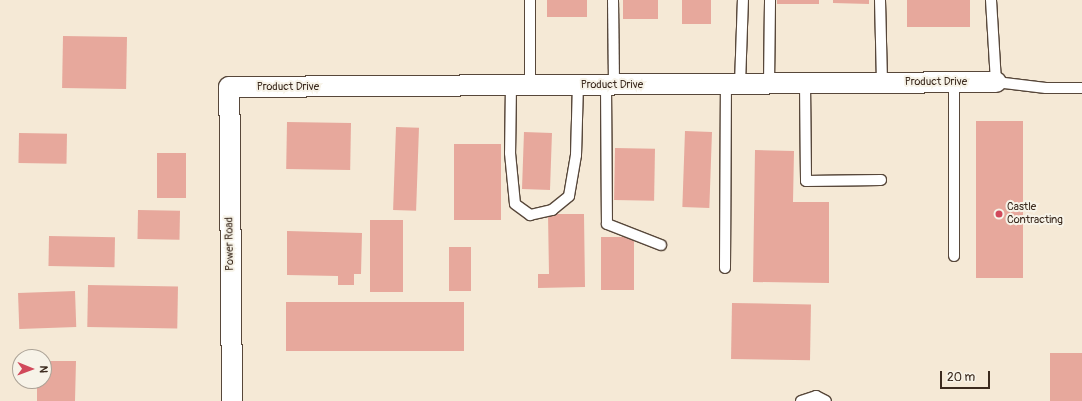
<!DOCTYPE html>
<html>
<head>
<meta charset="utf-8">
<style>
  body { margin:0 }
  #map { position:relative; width:1082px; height:401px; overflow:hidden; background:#f5e9d6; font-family:Pangolin,sans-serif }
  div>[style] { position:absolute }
  .building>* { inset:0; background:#e7a89c; transform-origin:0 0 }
  .roads { filter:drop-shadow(1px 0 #57473a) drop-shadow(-1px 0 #57473a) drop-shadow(0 1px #57473a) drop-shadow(0 -1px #57473a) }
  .service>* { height:10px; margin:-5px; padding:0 5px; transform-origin:5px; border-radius:5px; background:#fff }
  .minor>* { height:20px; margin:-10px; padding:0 10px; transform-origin:10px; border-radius:10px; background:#fff }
  .dots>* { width:11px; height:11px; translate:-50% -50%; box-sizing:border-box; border:2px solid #f7f3e8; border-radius:50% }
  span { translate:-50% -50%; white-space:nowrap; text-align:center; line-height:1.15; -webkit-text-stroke:4px #f7f3e8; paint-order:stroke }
  .street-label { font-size:11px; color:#3b2a1e }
  .poi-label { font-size:11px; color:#3b2a1e }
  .left { translate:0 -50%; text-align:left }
  .north { position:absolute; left:12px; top:349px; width:40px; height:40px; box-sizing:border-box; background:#f7f3e8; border:1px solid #aca397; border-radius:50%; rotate:91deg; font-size:11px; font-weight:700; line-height:16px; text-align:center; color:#3b2a1e }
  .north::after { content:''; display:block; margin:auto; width:14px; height:18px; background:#d1495b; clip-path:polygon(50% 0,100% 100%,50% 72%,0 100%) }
  .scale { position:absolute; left:940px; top:371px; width:50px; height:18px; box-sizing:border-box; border:2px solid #3b2a1e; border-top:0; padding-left:5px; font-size:12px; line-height:14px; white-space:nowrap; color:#3b2a1e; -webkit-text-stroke:3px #f7f3e8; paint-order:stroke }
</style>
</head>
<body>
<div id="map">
  <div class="building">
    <div style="left:547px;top:0;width:40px;height:17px"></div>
    <div style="left:623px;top:0;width:35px;height:19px"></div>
    <div style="left:682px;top:0;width:29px;height:24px"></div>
    <div style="left:777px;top:0;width:42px;height:4px"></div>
    <div style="clip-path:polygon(833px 0,869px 0,869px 4px,833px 3px)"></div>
    <div style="left:907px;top:0;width:63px;height:27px"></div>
    <div style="left:63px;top:36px;width:64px;height:52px;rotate:1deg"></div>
    <div style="left:976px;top:121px;width:47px;height:157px"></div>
    <div style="left:287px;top:122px;width:64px;height:47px;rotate:1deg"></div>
    <div style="left:396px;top:127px;width:23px;height:83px;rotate:2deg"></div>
    <div style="left:685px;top:131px;width:27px;height:76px;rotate:2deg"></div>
    <div style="left:524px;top:132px;width:28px;height:57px;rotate:2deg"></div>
    <div style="left:19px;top:133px;width:48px;height:30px;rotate:1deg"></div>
    <div style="left:454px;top:144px;width:47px;height:76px"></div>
    <div style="left:615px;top:148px;width:40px;height:52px;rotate:1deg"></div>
    <div style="clip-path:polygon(755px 150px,794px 151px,793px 202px,829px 202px,829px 283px,753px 282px)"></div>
    <div style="left:157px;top:153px;width:29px;height:45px"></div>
    <div style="left:138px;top:210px;width:42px;height:29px;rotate:1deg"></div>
    <div style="clip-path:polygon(548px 214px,584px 214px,585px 287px,538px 288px,538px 274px,549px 274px)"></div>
    <div style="left:370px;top:220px;width:33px;height:72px"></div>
    <div style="clip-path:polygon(287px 231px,362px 233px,361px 274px,354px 274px,354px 285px,338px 285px,338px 276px,287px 275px)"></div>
    <div style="left:49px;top:236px;width:66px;height:30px;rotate:1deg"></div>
    <div style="left:601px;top:237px;width:33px;height:53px"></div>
    <div style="left:449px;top:247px;width:22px;height:44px"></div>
    <div style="left:88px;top:285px;width:90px;height:42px;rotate:1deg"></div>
    <div style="left:75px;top:291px;width:36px;height:57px;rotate:88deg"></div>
    <div style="left:464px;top:302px;width:49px;height:178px;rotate:90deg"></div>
    <div style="left:732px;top:303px;width:79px;height:56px;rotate:1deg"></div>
    <div style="left:1050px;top:353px;width:32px;height:48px"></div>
    <div style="clip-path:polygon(44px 361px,76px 361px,75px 401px,37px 401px,37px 381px,44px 381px)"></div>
  </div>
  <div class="roads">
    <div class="service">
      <div style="left:613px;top:0;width:85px;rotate:89.3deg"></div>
      <div style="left:880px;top:0;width:83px;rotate:88.6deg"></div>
      <div style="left:991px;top:0;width:82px;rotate:86.5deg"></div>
      <div style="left:996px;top:82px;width:50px;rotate:6.8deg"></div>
      <div style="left:1046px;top:88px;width:36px"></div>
      <div style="left:954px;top:82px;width:174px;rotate:90deg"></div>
      <div style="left:805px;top:83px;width:98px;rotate:89.4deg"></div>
      <div style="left:806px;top:181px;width:75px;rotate:-0.8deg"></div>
      <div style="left:740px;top:84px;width:84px;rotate:-88deg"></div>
      <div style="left:769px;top:84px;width:84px;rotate:-89.3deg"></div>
      <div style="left:511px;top:85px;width:68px;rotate:90.8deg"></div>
      <div style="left:510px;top:153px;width:51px;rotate:84.4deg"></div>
      <div style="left:515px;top:204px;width:19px;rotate:36deg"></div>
      <div style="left:530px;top:215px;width:23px;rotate:-13deg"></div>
      <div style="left:552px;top:210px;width:22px;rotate:-39deg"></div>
      <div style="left:569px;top:196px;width:42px;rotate:-80.3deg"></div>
      <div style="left:576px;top:155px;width:70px;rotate:-88.4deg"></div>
      <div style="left:530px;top:85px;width:85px;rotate:-90deg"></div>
      <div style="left:606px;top:85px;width:139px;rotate:89.6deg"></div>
      <div style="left:607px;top:224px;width:58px;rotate:21.3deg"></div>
      <div style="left:725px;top:268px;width:184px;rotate:-89.7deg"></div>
      <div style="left:801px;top:401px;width:16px;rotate:-18deg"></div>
      <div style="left:816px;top:396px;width:11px;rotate:27deg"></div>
    </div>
    <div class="minor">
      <div style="left:232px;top:401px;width:314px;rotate:-90.5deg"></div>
      <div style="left:229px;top:87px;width:767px;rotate:-0.37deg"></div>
    </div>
  </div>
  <div class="dots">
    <div style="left:999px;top:214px;background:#d1495b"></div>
  </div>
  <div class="street-label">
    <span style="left:936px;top:82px">Product Drive</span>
    <span style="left:612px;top:85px">Product Drive</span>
    <span style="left:288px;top:87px">Product Drive</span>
    <span style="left:230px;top:244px;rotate:-91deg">Power Road</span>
  </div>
  <div class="poi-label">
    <span class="left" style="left:1007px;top:214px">Castle<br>Contracting</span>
  </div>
  <div class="north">N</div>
  <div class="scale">20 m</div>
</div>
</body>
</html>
